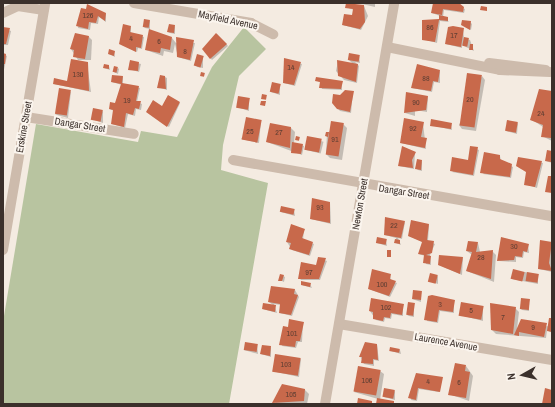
<!DOCTYPE html>
<html>
<head>
<meta charset="utf-8">
<style>
  body { margin:0 }
  #map { position:relative; width:555px; height:407px; overflow:hidden; background:#f4ebe1; font-family:"Archivo Narrow",sans-serif }
  div>[style] { position:absolute }
  .green>* { inset:0; background:#b8c4a0 }
  .shadow>* { inset:0; background:#0003; transform-origin:0 0 }
  .building>* { inset:0; background:#c8694b; transform-origin:0 0 }
  .minor>* { height:10px; margin:-5px; padding:0 5px; transform-origin:5px; border-radius:5px; background:#cdbbac }
  span { translate:-50% -50%; white-space:nowrap; text-align:center; line-height:1.15; -webkit-text-stroke:4px #fbf5ee; paint-order:stroke }
  .number-label { font-size:8px; color:#5e3e33 }
  .number-label span { -webkit-text-stroke-width:0 }
  .street-label { font-size:10px; color:#3b302b }
  .frame { position:absolute; inset:0; border:4px solid #3b302b; pointer-events:none }
  .north { position:absolute; left:503px; top:355px; width:40px; height:40px; -webkit-text-stroke:3px #fbf5ee; paint-order:stroke; rotate:262deg; font-size:11px; font-weight:700; line-height:16px; text-align:center; color:#3b302b }
  .north::after { content:''; display:block; margin:auto; width:14px; height:18px; background:#3b302b; clip-path:polygon(50% 0,100% 100%,50% 72%,0 100%) }
</style>
</head>
<body>
<div id="map">
  <div class="green">
    <div style="clip-path:polygon(244px 27px,266px 49px,239px 76px,223px 145px,221px 170px,268px 183px,229px 404px,3px 404px,3px 322px,36px 124px,138px 142px,141px 131px,177px 137px,212px 67px)"></div>
  </div>
  <div class="shadow">
    <div style="clip-path:polygon(359px 3px,375px 3px,375px 7px,362px 4px)"></div>
    <div style="clip-path:polygon(434px 3px,460px 3px,460px 7px,465px 9px,464px 13px,444px 10px,443px 17px,449px 22px,440px 21px,437px 43px,423px 39px,423px 21px,439px 20px,440px 16px,432px 13px)"></div>
    <div style="clip-path:polygon(364px 6px,368px 16px,361px 30px,343px 25px,353px 16px,354px 10px,346px 7px)"></div>
    <div style="clip-path:polygon(81px 9px,106px 14px,106px 22px,99px 17px,98px 24px,91px 23px,90px 30px,78px 28px)"></div>
    <div style="clip-path:polygon(150px 20px,150px 29px,145px 28px,144px 27px)"></div>
    <div style="clip-path:polygon(470px 22px,472px 24px,471px 30px,464px 26px)"></div>
    <div style="clip-path:polygon(131px 26px,131px 34px,144px 37px,142px 49px,138px 48px,137px 52px,122px 45px)"></div>
    <div style="clip-path:polygon(175px 26px,175px 34px,170px 33px,168px 32px)"></div>
    <div style="clip-path:polygon(3px 28px,11px 31px,8px 45px,3px 45px)"></div>
    <div style="clip-path:polygon(463px 29px,464px 38px,470px 40px,474px 51px,462px 45px,462px 48px,446px 44px)"></div>
    <div style="clip-path:polygon(217px 34px,228px 46px,212px 60px,203px 49px)"></div>
    <div style="clip-path:polygon(88px 36px,92px 40px,91px 60px,78px 60px,71px 49px)"></div>
    <div style="clip-path:polygon(172px 38px,176px 43px,195px 43px,191px 61px,178px 57px,175px 44px,173px 53px,164px 51px,163px 56px,146px 50px)"></div>
    <div style="clip-path:polygon(114px 52px,115px 57px,109px 54px)"></div>
    <div style="clip-path:polygon(3px 54px,7px 56px,3px 74px)"></div>
    <div style="clip-path:polygon(203px 56px,203px 68px,197px 67px,196px 65px)"></div>
    <div style="clip-path:polygon(359px 56px,360px 63px,355px 62px,359px 66px,357px 83px,344px 80px,336px 71px,338px 61px,353px 64px,349px 60px)"></div>
    <div style="clip-path:polygon(285px 60px,302px 64px,295px 86px,284px 83px)"></div>
    <div style="clip-path:polygon(130px 61px,141px 64px,139px 72px,129px 69px)"></div>
    <div style="clip-path:polygon(87px 63px,91px 92px,54px 84px,68px 82px)"></div>
    <div style="clip-path:polygon(109px 66px,110px 70px,104px 68px)"></div>
    <div style="clip-path:polygon(118px 68px,119px 69px,118px 74px,114px 72px)"></div>
    <div style="clip-path:polygon(440px 71px,440px 83px,434px 82px,432px 92px,412px 88px)"></div>
    <div style="clip-path:polygon(113px 76px,123px 77px,123px 84px,140px 88px,137px 102px,142px 104px,141px 110px,136px 109px,135px 116px,128px 114px,125px 128px,112px 124px,114px 111px,110px 109px,115px 104px,122px 85px,112px 82px)"></div>
    <div style="clip-path:polygon(482px 76px,485px 80px,476px 131px,462px 129px,459px 125px)"></div>
    <div style="clip-path:polygon(165px 77px,167px 78px,167px 90px,158px 87px)"></div>
    <div style="clip-path:polygon(316px 80px,342px 82px,342px 90px,322px 89px,321px 83px)"></div>
    <div style="clip-path:polygon(280px 85px,280px 95px,271px 92px)"></div>
    <div style="clip-path:polygon(540px 90px,552px 92px,552px 141px,542px 136px,543px 127px,531px 119px)"></div>
    <div style="clip-path:polygon(71px 91px,68px 118px,57px 115px,55px 114px)"></div>
    <div style="clip-path:polygon(353px 92px,351px 113px,340px 111px,333px 103px,340px 96px)"></div>
    <div style="clip-path:polygon(428px 97px,427px 112px,415px 110px,415px 116px,405px 113px)"></div>
    <div style="clip-path:polygon(249px 99px,249px 111px,237px 107px)"></div>
    <div style="clip-path:polygon(180px 103px,169px 127px,149px 113px,163px 107px)"></div>
    <div style="clip-path:polygon(103px 111px,103px 123px,92px 119px)"></div>
    <div style="clip-path:polygon(261px 121px,259px 143px,241px 139px)"></div>
    <div style="clip-path:polygon(423px 123px,426px 149px,401px 143px)"></div>
    <div style="clip-path:polygon(518px 123px,517px 134px,506px 131px)"></div>
    <div style="clip-path:polygon(343px 124px,347px 128px,342px 160px,330px 158px,326px 154px,327px 133px)"></div>
    <div style="clip-path:polygon(451px 124px,452px 130px,431px 125px)"></div>
    <div style="clip-path:polygon(291px 128px,295px 132px,294px 143px,304px 146px,302px 155px,267px 142px)"></div>
    <div style="left:308px;top:138px;width:16px;height:12px;rotate:14deg"></div>
    <div style="clip-path:polygon(471px 147px,479px 150px,474px 176px,452px 172px,469px 161px)"></div>
    <div style="clip-path:polygon(548px 151px,552px 152px,552px 163px,546px 161px)"></div>
    <div style="clip-path:polygon(415px 153px,414px 169px,399px 166px)"></div>
    <div style="clip-path:polygon(500px 156px,501px 161px,513px 167px,511px 178px,483px 174px)"></div>
    <div style="clip-path:polygon(519px 158px,543px 163px,537px 188px,525px 184px,527px 172px)"></div>
    <div style="clip-path:polygon(422px 161px,422px 171px,418px 170px,416px 168px)"></div>
    <div style="clip-path:polygon(330px 203px,331px 224px,311px 219px)"></div>
    <div style="clip-path:polygon(294px 210px,295px 216px,281px 212px)"></div>
    <div style="clip-path:polygon(405px 222px,402px 239px,398px 238px,401px 245px,396px 243px,396px 238px,385px 235px)"></div>
    <div style="clip-path:polygon(429px 225px,428px 241px,435px 244px,430px 255px,431px 265px,426px 264px,425px 256px,419px 254px,423px 242px,409px 236px)"></div>
    <div style="clip-path:polygon(304px 230px,303px 240px,314px 244px,310px 256px,292px 250px,287px 242px)"></div>
    <div style="clip-path:polygon(386px 240px,387px 246px,377px 243px)"></div>
    <div style="clip-path:polygon(541px 241px,552px 243px,552px 272px,539px 269px)"></div>
    <div style="clip-path:polygon(478px 243px,480px 252px,492px 251px,496px 255px,494px 282px,467px 271px,472px 255px,467px 251px)"></div>
    <div style="clip-path:polygon(528px 244px,529px 253px,524px 252px,523px 258px,516px 257px,516px 262px,499px 261px)"></div>
    <div style="clip-path:polygon(319px 258px,327px 261px,320px 280px,300px 280px,317px 266px)"></div>
    <div style="clip-path:polygon(463px 258px,462px 275px,439px 265px)"></div>
    <div style="clip-path:polygon(525px 272px,538px 275px,538px 284px,512px 279px)"></div>
    <div style="clip-path:polygon(390px 275px,391px 281px,397px 283px,390px 297px,369px 289px)"></div>
    <div style="clip-path:polygon(283px 276px,285px 277px,284px 282px,280px 280px)"></div>
    <div style="clip-path:polygon(438px 276px,438px 284px,430px 281px)"></div>
    <div style="clip-path:polygon(310px 284px,312px 288px,302px 285px)"></div>
    <div style="clip-path:polygon(295px 290px,299px 297px,292px 316px,280px 313px,281px 305px,274px 304px,277px 313px,263px 309px,273px 305px,269px 302px)"></div>
    <div style="clip-path:polygon(421px 292px,421px 302px,412px 299px)"></div>
    <div style="clip-path:polygon(429px 297px,454px 301px,454px 313px,440px 311px,438px 323px,427px 321px)"></div>
    <div style="clip-path:polygon(529px 300px,529px 311px,522px 310px,520px 308px)"></div>
    <div style="clip-path:polygon(414px 304px,414px 317px,409px 316px,407px 315px)"></div>
    <div style="clip-path:polygon(403px 305px,403px 316px,392px 314px,391px 319px,385px 318px,384px 322px,376px 320px,370px 311px)"></div>
    <div style="clip-path:polygon(483px 307px,483px 321px,460px 315px)"></div>
    <div style="clip-path:polygon(515px 308px,519px 312px,517px 329px,549px 326px,552px 319px,552px 333px,547px 330px,546px 338px,496px 334px,492px 330px)"></div>
    <div style="clip-path:polygon(303px 323px,302px 342px,298px 342px,296px 348px,282px 346px,289px 328px)"></div>
    <div style="clip-path:polygon(257px 345px,258px 354px,244px 350px)"></div>
    <div style="clip-path:polygon(377px 345px,379px 361px,374px 360px,374px 366px,364px 364px,360px 356px)"></div>
    <div style="clip-path:polygon(271px 347px,271px 357px,261px 354px)"></div>
    <div style="clip-path:polygon(400px 350px,401px 354px,391px 351px)"></div>
    <div style="clip-path:polygon(301px 359px,299px 377px,272px 371px)"></div>
    <div style="clip-path:polygon(466px 366px,473px 376px,469px 401px,449px 394px)"></div>
    <div style="clip-path:polygon(380px 371px,384px 374px,380px 400px,393px 404px,377px 404px,378px 399px,354px 392px)"></div>
    <div style="clip-path:polygon(417px 374px,441px 378px,439px 392px,419px 389px,417px 401px,411px 400px)"></div>
    <div style="clip-path:polygon(283px 385px,305px 390px,309px 394px,307px 404px,275px 404px)"></div>
    <div style="clip-path:polygon(395px 391px,395px 400px,384px 397px)"></div>
  </div>
  <div class="building">
    <div style="clip-path:polygon(346px 3px,364px 5px,365px 22px,360px 29px,342px 25px,344px 14px,352px 15px,353px 9px,345px 8px)"></div>
    <div style="clip-path:polygon(433px 3px,459px 3px,464px 7px,463px 12px,443px 9px,442px 15px,431px 13px)"></div>
    <div style="clip-path:polygon(87px 4px,106px 13px,105px 21px,98px 16px,96px 23px,89px 22px,88px 29px,76px 26px,81px 8px,86px 9px)"></div>
    <div style="clip-path:polygon(481px 6px,487px 7px,487px 11px,480px 10px)"></div>
    <div style="clip-path:polygon(439px 15px,448px 17px,448px 21px,439px 20px,435px 42px,422px 40px,422px 20px,439px 19px)"></div>
    <div style="left:144px;top:19px;width:6px;height:8px;rotate:9deg"></div>
    <div style="clip-path:polygon(462px 20px,471px 21px,470px 30px,461px 25px)"></div>
    <div style="clip-path:polygon(123px 24px,131px 26px,130px 32px,143px 35px,141px 48px,136px 47px,136px 52px,119px 44px)"></div>
    <div style="clip-path:polygon(169px 24px,175px 25px,174px 33px,167px 32px)"></div>
    <div style="clip-path:polygon(453px 26px,464px 28px,461px 47px,445px 44px,448px 27px)"></div>
    <div style="clip-path:polygon(3px 27px,10px 28px,6px 44px,3px 44px)"></div>
    <div style="clip-path:polygon(149px 29px,172px 37px,170px 50px,161px 48px,160px 53px,145px 50px)"></div>
    <div style="clip-path:polygon(75px 33px,89px 36px,85px 59px,73px 57px,74px 50px,70px 49px)"></div>
    <div style="clip-path:polygon(216px 33px,227px 44px,210px 59px,202px 49px)"></div>
    <div style="clip-path:polygon(176px 37px,194px 40px,190px 60px,177px 57px)"></div>
    <div style="left:464px;top:37px;width:5px;height:9px;rotate:11deg"></div>
    <div style="clip-path:polygon(470px 44px,473px 44px,473px 50px,469px 50px)"></div>
    <div style="clip-path:polygon(109px 49px,115px 51px,114px 56px,108px 54px)"></div>
    <div style="clip-path:polygon(3px 53px,6px 54px,5px 64px,3px 64px)"></div>
    <div style="left:349px;top:53px;width:11px;height:7px;rotate:10deg"></div>
    <div style="left:197px;top:54px;width:7px;height:12px;rotate:16deg"></div>
    <div style="clip-path:polygon(284px 58px,301px 62px,294px 85px,283px 83px)"></div>
    <div style="clip-path:polygon(71px 59px,88px 62px,89px 91px,53px 84px,54px 78px,67px 81px)"></div>
    <div style="clip-path:polygon(130px 60px,139px 62px,138px 71px,128px 70px)"></div>
    <div style="clip-path:polygon(337px 60px,358px 64px,356px 82px,338px 76px)"></div>
    <div style="clip-path:polygon(104px 64px,109px 65px,109px 69px,103px 68px)"></div>
    <div style="clip-path:polygon(417px 64px,440px 70px,438px 82px,433px 81px,431px 91px,411px 88px)"></div>
    <div style="left:114px;top:66px;width:4px;height:6px;rotate:14deg"></div>
    <div style="left:201px;top:72px;width:4px;height:4px;rotate:14deg"></div>
    <div style="left:467px;top:73px;width:15px;height:53px;rotate:8deg"></div>
    <div style="clip-path:polygon(112px 75px,123px 76px,122px 83px,139px 86px,136px 101px,141px 101px,139px 109px,135px 108px,133px 115px,126px 113px,124px 127px,111px 124px,113px 110px,109px 109px,110px 102px,115px 103px,121px 84px,111px 82px)"></div>
    <div style="clip-path:polygon(160px 75px,165px 76px,166px 89px,157px 88px)"></div>
    <div style="clip-path:polygon(316px 77px,343px 81px,341px 89px,319px 88px,320px 82px,315px 81px)"></div>
    <div style="left:272px;top:82px;width:9px;height:10px;rotate:13deg"></div>
    <div style="left:59px;top:88px;width:12px;height:26px;rotate:9deg"></div>
    <div style="clip-path:polygon(539px 89px,552px 91px,551px 138px,541px 137px,543px 125px,530px 120px)"></div>
    <div style="clip-path:polygon(345px 90px,354px 91px,350px 112px,337px 109px,332px 103px,333px 94px,340px 95px)"></div>
    <div style="clip-path:polygon(406px 92px,428px 96px,426px 110px,404px 113px)"></div>
    <div style="left:262px;top:94px;width:5px;height:5px;rotate:11deg"></div>
    <div style="clip-path:polygon(168px 95px,180px 102px,167px 127px,146px 112px,153px 100px,162px 106px)"></div>
    <div style="left:238px;top:96px;width:12px;height:12px;rotate:9deg"></div>
    <div style="clip-path:polygon(261px 101px,266px 101px,265px 106px,260px 105px)"></div>
    <div style="left:93px;top:108px;width:10px;height:12px;rotate:11deg"></div>
    <div style="left:246px;top:117px;width:16px;height:23px;rotate:11deg"></div>
    <div style="clip-path:polygon(404px 118px,424px 122px,421px 137px,427px 138px,425px 148px,400px 143px)"></div>
    <div style="clip-path:polygon(431px 119px,452px 123px,451px 129px,430px 126px)"></div>
    <div style="left:507px;top:120px;width:11px;height:11px;rotate:10deg"></div>
    <div style="left:331px;top:121px;width:13px;height:34px;rotate:9deg"></div>
    <div style="clip-path:polygon(270px 123px,291px 127px,290px 148px,266px 142px)"></div>
    <div style="clip-path:polygon(326px 132px,329px 132px,328px 137px,325px 136px)"></div>
    <div style="left:296px;top:136px;width:4px;height:4px;rotate:14deg"></div>
    <div style="left:307px;top:136px;width:15px;height:14px;rotate:11deg"></div>
    <div style="clip-path:polygon(292px 142px,303px 144px,301px 154px,291px 153px)"></div>
    <div style="clip-path:polygon(402px 146px,416px 152px,412px 160px,413px 168px,398px 166px)"></div>
    <div style="clip-path:polygon(470px 146px,478px 147px,473px 175px,450px 171px,452px 157px,468px 160px)"></div>
    <div style="clip-path:polygon(547px 150px,552px 151px,551px 162px,545px 161px)"></div>
    <div style="clip-path:polygon(484px 152px,500px 155px,500px 159px,512px 164px,510px 177px,480px 173px)"></div>
    <div style="clip-path:polygon(518px 157px,542px 161px,535px 187px,524px 185px,526px 172px,516px 166px)"></div>
    <div style="clip-path:polygon(417px 159px,422px 160px,421px 170px,415px 169px)"></div>
    <div style="clip-path:polygon(548px 176px,552px 176px,552px 193px,545px 192px)"></div>
    <div style="clip-path:polygon(312px 198px,330px 202px,330px 223px,310px 219px)"></div>
    <div style="left:281px;top:206px;width:14px;height:6px;rotate:12deg"></div>
    <div style="clip-path:polygon(385px 217px,405px 221px,401px 238px,384px 235px)"></div>
    <div style="clip-path:polygon(411px 220px,429px 224px,427px 240px,434px 241px,432px 253px,426px 255px,431px 256px,430px 264px,423px 263px,424px 255px,418px 254px,422px 242px,408px 236px)"></div>
    <div style="clip-path:polygon(291px 224px,305px 229px,302px 238px,313px 242px,309px 255px,289px 249px,291px 243px,286px 242px)"></div>
    <div style="left:377px;top:237px;width:10px;height:6px;rotate:11deg"></div>
    <div style="clip-path:polygon(501px 237px,529px 244px,527px 252px,523px 251px,522px 257px,515px 256px,514px 260px,497px 261px)"></div>
    <div style="clip-path:polygon(395px 239px,400px 240px,400px 244px,394px 243px)"></div>
    <div style="clip-path:polygon(540px 240px,552px 242px,549px 263px,552px 271px,538px 269px)"></div>
    <div style="clip-path:polygon(468px 241px,478px 242px,476px 252px,493px 250px,491px 279px,466px 271px,472px 252px,466px 251px)"></div>
    <div style="left:387px;top:250px;width:4px;height:7px"></div>
    <div style="clip-path:polygon(439px 255px,463px 257px,460px 274px,438px 265px)"></div>
    <div style="clip-path:polygon(318px 257px,326px 258px,319px 279px,298px 279px,301px 262px,316px 265px)"></div>
    <div style="clip-path:polygon(372px 269px,391px 274px,390px 279px,396px 281px,389px 296px,368px 289px)"></div>
    <div style="left:513px;top:269px;width:12px;height:10px;rotate:14deg"></div>
    <div style="left:527px;top:272px;width:12px;height:9px;rotate:9deg"></div>
    <div style="left:430px;top:273px;width:8px;height:9px;rotate:14deg"></div>
    <div style="clip-path:polygon(280px 274px,284px 275px,282px 281px,278px 281px)"></div>
    <div style="clip-path:polygon(301px 281px,311px 283px,310px 287px,301px 285px)"></div>
    <div style="clip-path:polygon(271px 286px,295px 289px,294px 294px,298px 295px,291px 315px,279px 313px,280px 304px,268px 302px)"></div>
    <div style="left:413px;top:290px;width:9px;height:9px;rotate:6deg"></div>
    <div style="clip-path:polygon(432px 295px,455px 300px,453px 312px,439px 310px,437px 322px,424px 320px,428px 296px)"></div>
    <div style="clip-path:polygon(371px 298px,404px 304px,402px 315px,391px 313px,390px 318px,384px 317px,383px 321px,373px 319px,373px 312px,369px 311px)"></div>
    <div style="left:521px;top:298px;width:9px;height:11px;rotate:6deg"></div>
    <div style="left:408px;top:302px;width:7px;height:13px;rotate:8deg"></div>
    <div style="left:461px;top:302px;width:23px;height:14px;rotate:10deg"></div>
    <div style="clip-path:polygon(263px 303px,276px 305px,275px 312px,262px 309px)"></div>
    <div style="clip-path:polygon(490px 303px,516px 307px,513px 334px,491px 330px)"></div>
    <div style="clip-path:polygon(549px 318px,552px 318px,552px 332px,547px 331px)"></div>
    <div style="clip-path:polygon(289px 319px,304px 322px,300px 341px,296px 341px,295px 347px,279px 345px,283px 326px,288px 327px)"></div>
    <div style="clip-path:polygon(521px 319px,547px 323px,544px 337px,519px 332px,519px 336px,514px 335px)"></div>
    <div style="left:245px;top:342px;width:13px;height:8px;rotate:9deg"></div>
    <div style="clip-path:polygon(365px 342px,377px 344px,378px 360px,373px 359px,373px 364px,361px 363px,362px 357px,359px 357px)"></div>
    <div style="clip-path:polygon(262px 345px,271px 346px,270px 356px,260px 354px)"></div>
    <div style="left:390px;top:347px;width:10px;height:4px;rotate:11deg"></div>
    <div style="left:275px;top:354px;width:26px;height:18px;rotate:9deg"></div>
    <div style="clip-path:polygon(455px 363px,466px 365px,465px 371px,470px 372px,466px 398px,448px 395px)"></div>
    <div style="left:358px;top:366px;width:23px;height:26px;rotate:10deg"></div>
    <div style="clip-path:polygon(416px 373px,443px 377px,440px 392px,418px 388px,416px 400px,408px 398px)"></div>
    <div style="clip-path:polygon(282px 384px,305px 389px,304px 401px,272px 403px)"></div>
    <div style="left:384px;top:388px;width:11px;height:9px;rotate:10deg"></div>
    <div style="clip-path:polygon(545px 388px,552px 390px,552px 404px,542px 404px)"></div>
    <div style="clip-path:polygon(358px 398px,372px 401px,372px 404px,357px 404px)"></div>
    <div style="clip-path:polygon(377px 398px,394px 401px,394px 404px,376px 404px)"></div>
  </div>
  <div class="minor">
    <div style="left:134px;top:3px;width:119px;rotate:9.7deg"></div>
    <div style="left:251px;top:23px;width:25px;rotate:27deg"></div>
    <div style="left:3px;top:13px;width:17px;rotate:-25deg"></div>
    <div style="left:18px;top:6px;width:26px;rotate:9deg"></div>
    <div style="left:387px;top:47px;width:115px;rotate:11.5deg"></div>
    <div style="left:500px;top:70px;width:50px;rotate:2.3deg"></div>
    <div style="left:489px;top:63px;width:57px;rotate:7deg"></div>
    <div style="left:26px;top:117px;width:109px;rotate:8.9deg"></div>
    <div style="left:233px;top:160px;width:324px;rotate:10deg"></div>
    <div style="left:3px;top:250px;width:251px;rotate:-80.3deg"></div>
    <div style="left:339px;top:324px;width:216px;rotate:9.6deg"></div>
    <div style="left:325px;top:404px;width:407px;rotate:-80.2deg"></div>
  </div>
  <div class="number-label">
    <span style="left:88px;top:16px">126</span>
    <span style="left:430px;top:28px">86</span>
    <span style="left:454px;top:36px">17</span>
    <span style="left:131px;top:39px">4</span>
    <span style="left:159px;top:42px">6</span>
    <span style="left:185px;top:52px">8</span>
    <span style="left:291px;top:68px">14</span>
    <span style="left:78px;top:75px">130</span>
    <span style="left:426px;top:79px">88</span>
    <span style="left:470px;top:100px">20</span>
    <span style="left:127px;top:101px">19</span>
    <span style="left:416px;top:103px">90</span>
    <span style="left:541px;top:114px">24</span>
    <span style="left:413px;top:129px">92</span>
    <span style="left:250px;top:132px">25</span>
    <span style="left:279px;top:133px">27</span>
    <span style="left:335px;top:140px">91</span>
    <span style="left:320px;top:208px">93</span>
    <span style="left:394px;top:226px">22</span>
    <span style="left:514px;top:247px">30</span>
    <span style="left:481px;top:258px">28</span>
    <span style="left:309px;top:273px">97</span>
    <span style="left:382px;top:285px">100</span>
    <span style="left:440px;top:305px">3</span>
    <span style="left:386px;top:308px">102</span>
    <span style="left:471px;top:311px">5</span>
    <span style="left:503px;top:318px">7</span>
    <span style="left:533px;top:328px">9</span>
    <span style="left:292px;top:334px">101</span>
    <span style="left:286px;top:365px">103</span>
    <span style="left:367px;top:381px">106</span>
    <span style="left:428px;top:382px">4</span>
    <span style="left:459px;top:383px">6</span>
    <span style="left:291px;top:395px">105</span>
  </div>
  <div class="street-label">
    <span style="left:228px;top:20px;rotate:12deg">Mayfield Avenue</span>
    <span style="left:80px;top:125px;rotate:9deg">Dangar Street</span>
    <span style="left:24px;top:127px;rotate:-80deg">Erskine Street</span>
    <span style="left:404px;top:192px;rotate:9deg">Dangar Street</span>
    <span style="left:360px;top:204px;rotate:-80deg">Newton Street</span>
    <span style="left:446px;top:342px;rotate:10deg">Laurence Avenue</span>
  </div>
  <div class="frame"></div>
  <div class="north">N</div>
</div>
</body>
</html>
